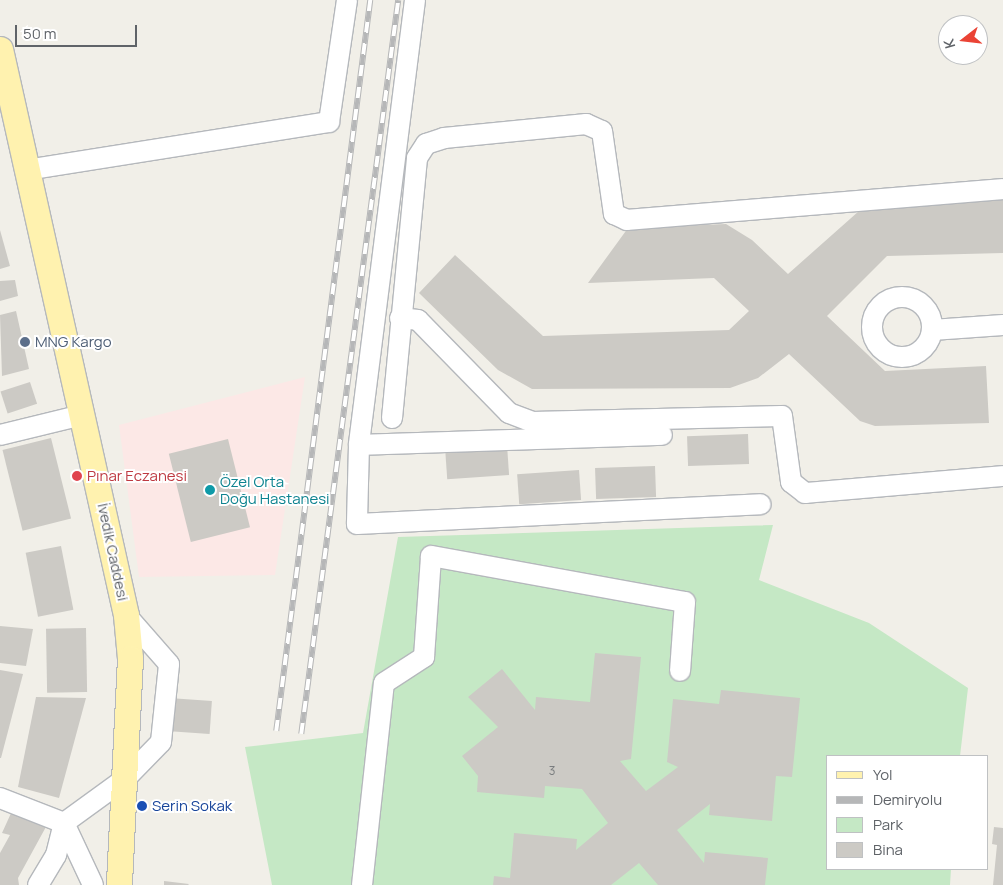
<!DOCTYPE html>
<html>
<head>
<meta charset="utf-8">
<style>
  body { margin:0 }
  #map { position:relative; width:1003px; height:885px; overflow:hidden; background:#f1efe8; font-family:Manrope,sans-serif }
  div>[style] { position:absolute }
  .medical>* { inset:0; background:#fce8e6 }
  .green>* { inset:0; background:#c5e8c5 }
  .building>* { inset:0; background:#cccac5; transform-origin:0 0 }
  .roads { filter:drop-shadow(1px 0 #b5b8bc) drop-shadow(-1px 0 #b5b8bc) drop-shadow(0 1px #b5b8bc) drop-shadow(0 -1px #b5b8bc) }
  .minor>* { height:20px; margin:-10px; padding:0 10px; transform-origin:10px; border-radius:10px; background:#fff }
  .minor>.ring { margin:-10px; padding:0; box-sizing:content-box; background:none; border:20px solid #fff; border-radius:50% }
  .major>* { height:25px; margin:-12.5px; padding:0 12.5px; transform-origin:12.5px; border-radius:12.5px; background:#fff2af }
  .rail>* { height:5.5px; margin-top:-2.75px; transform-origin:0; background:repeating-linear-gradient(90deg,#fff 0 11px,#b6b7b8 0 22px); box-sizing:border-box; border-block:1px solid #b6b7b8 }
  .dots>* { width:14px; height:14px; translate:-50% -50%; box-sizing:border-box; border:2px solid #fff; border-radius:50% }
  span { translate:-50% -50%; white-space:nowrap; text-align:center; line-height:1.15; -webkit-text-stroke:4px #fff; paint-order:stroke }
  .number-label { font-size:12px; color:#7a7d7f }
  .number-label span { -webkit-text-stroke-width:0 }
  .service-label { font-size:15px; color:#4e5e75 }
  .left { translate:0 -50%; text-align:left }
  .health-label { font-size:15px; color:#be3a42 }
  .culture-label { font-size:15px; color:#0d838f }
  .street-label { font-size:15px; color:#5f6368 }
  .transit-label { font-size:15px; color:#164399 }
  .legend { position:absolute; left:826px; top:755px; width:162px; height:115px; box-sizing:border-box; background:#fff; border:1px solid #bfc1c3; margin:0; padding:6px 9px; list-style:none; font-size:15px; color:#5f6368 }
  .legend li { display:flex; align-items:center; gap:10px; height:25px }
  .legend b { width:25px; border:1px solid #bfc1c3 }
  .north { position:absolute; left:938px; top:15px; width:50px; height:50px; box-sizing:border-box; background:#fff; border:1px solid #bfc1c3; border-radius:50%; rotate:254deg; font-size:14px; font-weight:700; line-height:20px; text-align:center; color:#5f6368 }
  .north::after { content:''; display:block; margin:auto; width:18px; height:22px; background:#ea4335; clip-path:polygon(50% 0,100% 100%,50% 72%,0 100%) }
  .scale { position:absolute; left:15px; top:25px; width:122px; height:22px; box-sizing:border-box; border:2px solid #5f6368; border-top:0; padding-left:6px; font-size:15px; line-height:18px; white-space:nowrap; color:#5f6368; -webkit-text-stroke:4px #fff; paint-order:stroke }
</style>
</head>
<body>
<div id="map">
  <div class="medical">
    <div style="clip-path:polygon(305px 377px,275px 575px,139px 577px,119px 425px)"></div>
  </div>
  <div class="green">
    <div style="clip-path:polygon(773px 525px,759px 580px,869px 623px,968px 688px,960px 756px,827px 756px,827px 869px,951px 869px,950px 885px,272px 885px,245px 747px,363px 733px,398px 537px)"></div>
  </div>
  <div class="building">
    <div style="clip-path:polygon(1003px 200px,1003px 253px,887px 256px,827px 316px,885px 371px,986px 366px,989px 423px,875px 426px,860px 421px,789px 354px,758px 378px,730px 388px,532px 389px,498px 370px,419px 293px,455px 255px,543px 336px,729px 330px,749px 311px,714px 278px,588px 283px,628px 228px,726px 224px,752px 240px,788px 274px,859px 211px,890px 201px)"></div>
    <div style="clip-path:polygon(0 230px,10px 266px,0 269px)"></div>
    <div style="clip-path:polygon(15px 280px,18px 296px,0 301px,0 281px)"></div>
    <div style="clip-path:polygon(16px 311px,29px 369px,2px 376px,0 315px)"></div>
    <div style="left:30px;top:382px;width:23px;height:31px;rotate:72deg"></div>
    <div style="left:748px;top:434px;width:30px;height:61px;rotate:88deg"></div>
    <div style="left:51px;top:438px;width:83px;height:50px;rotate:76deg"></div>
    <div style="left:228px;top:439px;width:91px;height:61px;rotate:76deg"></div>
    <div style="left:507px;top:445px;width:30px;height:62px;rotate:86deg"></div>
    <div style="left:655px;top:466px;width:31px;height:60px;rotate:88deg"></div>
    <div style="left:579px;top:470px;width:30px;height:62px;rotate:86deg"></div>
    <div style="left:61px;top:546px;width:65px;height:36px;rotate:79deg"></div>
    <div style="clip-path:polygon(0 626px,33px 629px,26px 666px,0 663px)"></div>
    <div style="left:86px;top:628px;width:64px;height:40px;rotate:89deg"></div>
    <div style="clip-path:polygon(595px 653px,641px 657px,631px 759px,620px 761px,646px 791px,678px 767px,667px 762px,673px 699px,719px 704px,721px 690px,800px 698px,792px 777px,776px 776px,772px 821px,709px 815px,710px 804px,677px 830px,704px 863px,705px 852px,768px 858px,765px 885px,658px 885px,639px 863px,611px 885px,493px 885px,494px 876px,510px 878px,514px 833px,577px 839px,576px 850px,608px 823px,582px 789px,545px 786px,544px 798px,477px 792px,478px 776px,462px 756px,498px 727px,468px 697px,502px 669px,535px 710px,536px 697px,590px 702px)"></div>
    <div style="clip-path:polygon(0 670px,23px 674px,1px 758px,0 758px)"></div>
    <div style="clip-path:polygon(36px 697px,86px 698px,59px 798px,18px 787px)"></div>
    <div style="left:169px;top:698px;width:43px;height:33px;rotate:4deg"></div>
    <div style="clip-path:polygon(12px 811px,47px 825px,18px 878px,19px 885px,0 885px,0 853px,10px 835px,2px 833px)"></div>
    <div style="clip-path:polygon(994px 827px,1003px 828px,1003px 885px,993px 885px,997px 845px,992px 844px)"></div>
    <div style="clip-path:polygon(164px 881px,189px 884px,188px 885px,164px 885px)"></div>
  </div>
  <div class="roads">
    <div class="minor">
      <div style="left:415px;top:0;width:449px;rotate:97.2deg"></div>
      <div style="left:359px;top:445px;width:79px;rotate:91.5deg"></div>
      <div style="left:357px;top:524px;width:404px;rotate:-2.8deg"></div>
      <div style="left:26px;top:170px;width:307px;rotate:-9deg"></div>
      <div style="left:329px;top:122px;width:123px;rotate:-81.6deg"></div>
      <div class="ring" style="left:872px;top:297px;width:40px;height:40px"></div>
      <div style="left:400px;top:318px;width:18px;rotate:6deg"></div>
      <div style="left:418px;top:320px;width:130px;rotate:45.6deg"></div>
      <div style="left:509px;top:413px;width:25px;rotate:21deg"></div>
      <div style="left:532px;top:422px;width:250px;rotate:-1.4deg"></div>
      <div style="left:782px;top:416px;width:67px;rotate:82.2deg"></div>
      <div style="left:791px;top:482px;width:18px;rotate:38deg"></div>
      <div style="left:805px;top:493px;width:199px;rotate:-4.9deg"></div>
      <div style="left:932px;top:330px;width:71px;rotate:-4deg"></div>
      <div style="left:392px;top:418px;width:261px;rotate:-84.5deg"></div>
      <div style="left:417px;top:158px;width:17px;rotate:-57deg"></div>
      <div style="left:426px;top:144px;width:19px;rotate:-18deg"></div>
      <div style="left:444px;top:138px;width:143px;rotate:-5.6deg"></div>
      <div style="left:586px;top:124px;width:17px;rotate:24deg"></div>
      <div style="left:602px;top:131px;width:84px;rotate:81.8deg"></div>
      <div style="left:614px;top:214px;width:14px;rotate:25deg"></div>
      <div style="left:627px;top:220px;width:377px;rotate:-4.7deg"></div>
      <div style="left:0;top:435px;width:84px;rotate:-13.7deg"></div>
      <div style="left:359px;top:445px;width:303px;rotate:-1.9deg"></div>
      <div style="left:0;top:798px;width:69px;rotate:21.3deg"></div>
      <div style="left:64px;top:823px;width:68px;rotate:64.9deg"></div>
      <div style="left:38px;top:885px;width:35px;rotate:-59deg"></div>
      <div style="left:56px;top:855px;width:33px;rotate:-76deg"></div>
      <div style="left:64px;top:823px;width:77px;rotate:-36deg"></div>
      <div style="left:126px;top:778px;width:50px;rotate:-45.8deg"></div>
      <div style="left:161px;top:742px;width:78px;rotate:-84.1deg"></div>
      <div style="left:169px;top:664px;width:65px;rotate:-131.3deg"></div>
      <div style="left:362px;top:885px;width:203px;rotate:-83.8deg"></div>
      <div style="left:384px;top:683px;width:48px;rotate:-33deg"></div>
      <div style="left:424px;top:657px;width:101px;rotate:-86deg"></div>
      <div style="left:431px;top:556px;width:258px;rotate:10.3deg"></div>
      <div style="left:685px;top:602px;width:69px;rotate:94.1deg"></div>
    </div>
    <div class="major">
      <div style="left:0;top:49px;width:580px;rotate:77.45deg"></div>
      <div style="left:126px;top:615px;width:43px;rotate:84.7deg"></div>
      <div style="left:130px;top:658px;width:227px;rotate:92.8deg"></div>
    </div>
  </div>
  <div class="rail">
    <div style="left:276px;top:731px;width:737px;rotate:-82.67deg"></div>
    <div style="left:301px;top:734px;width:740px;rotate:-82.47deg"></div>
  </div>
  <div class="dots">
    <div style="left:25px;top:342px;background:#5c6f8a"></div>
    <div style="left:77px;top:476px;background:#e0444e"></div>
    <div style="left:210px;top:490px;background:#0f9aa8"></div>
    <div style="left:142px;top:806px;background:#1a4fb4"></div>
  </div>
  <div class="number-label">
    <span style="left:552px;top:771px">3</span>
  </div>
  <div class="service-label">
    <span class="left" style="left:35px;top:342px">MNG Kargo</span>
  </div>
  <div class="health-label">
    <span class="left" style="left:87px;top:476px">Pınar Eczanesi</span>
  </div>
  <div class="culture-label">
    <span class="left" style="left:220px;top:490px">Özel Orta<br>Doğu Hastanesi</span>
  </div>
  <div class="street-label">
    <span style="left:113px;top:552px;rotate:78deg">İvedik Caddesi</span>
  </div>
  <div class="transit-label">
    <span class="left" style="left:152px;top:806px">Serin Sokak</span>
  </div>
  <ul class="legend">
  <li><b style="height:6px;background:#fff2af"></b>Yol</li>
  <li><b style="height:6px;background:#b6b7b8"></b>Demiryolu</li>
  <li><b style="height:14px;background:#c5e8c5"></b>Park</li>
  <li><b style="height:14px;background:#cccac5"></b>Bina</li>
  </ul>
  <div class="north">K</div>
  <div class="scale">50 m</div>
</div>
</body>
</html>
